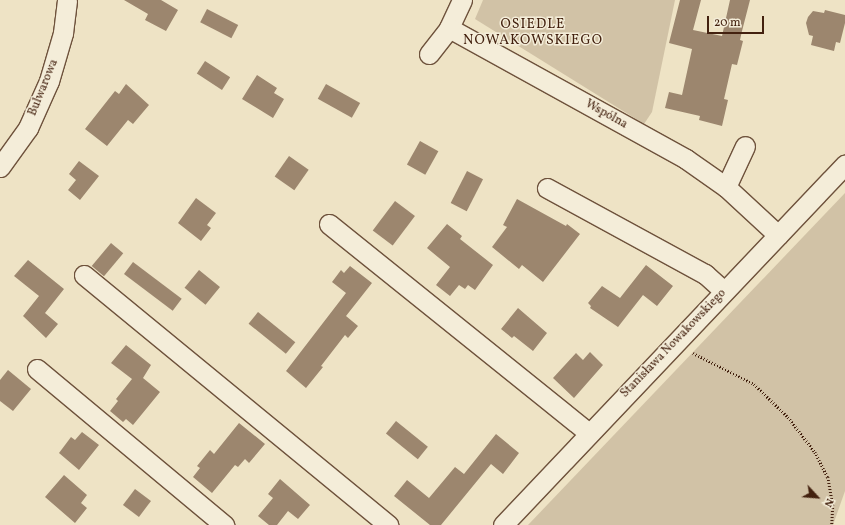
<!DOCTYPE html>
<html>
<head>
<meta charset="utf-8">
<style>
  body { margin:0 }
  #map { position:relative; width:845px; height:525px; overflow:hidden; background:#eee3c5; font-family:Vollkorn,serif }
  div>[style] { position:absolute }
  .green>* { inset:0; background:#d1c2a6 }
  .building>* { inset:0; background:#9c866e; transform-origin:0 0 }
  .path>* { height:2.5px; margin-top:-1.25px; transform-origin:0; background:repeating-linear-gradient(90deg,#43210f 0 1px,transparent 0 3px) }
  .roads { filter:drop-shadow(1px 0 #6e523c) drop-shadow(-1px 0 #6e523c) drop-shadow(0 1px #6e523c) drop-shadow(0 -1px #6e523c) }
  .minor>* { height:19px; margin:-9.5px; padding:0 9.5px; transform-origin:9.5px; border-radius:9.5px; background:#f4edd9 }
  span { translate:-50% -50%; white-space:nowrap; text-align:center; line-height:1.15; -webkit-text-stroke:3px #f4edd9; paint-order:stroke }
  .street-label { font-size:12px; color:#43210f }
  .quarter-label { font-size:14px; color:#43210f; letter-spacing:1px }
  .north { position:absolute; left:797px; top:477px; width:40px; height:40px; -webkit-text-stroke:3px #f4edd9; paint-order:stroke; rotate:116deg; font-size:11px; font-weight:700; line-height:16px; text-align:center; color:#43210f }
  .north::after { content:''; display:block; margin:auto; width:14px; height:18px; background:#43210f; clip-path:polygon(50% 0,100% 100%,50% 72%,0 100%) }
  .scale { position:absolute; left:707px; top:16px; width:57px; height:18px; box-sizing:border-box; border:2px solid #43210f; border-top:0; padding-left:5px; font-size:12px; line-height:14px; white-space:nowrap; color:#43210f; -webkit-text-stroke:3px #f4edd9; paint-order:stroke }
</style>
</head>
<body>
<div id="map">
  <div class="green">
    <div style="clip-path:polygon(483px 0,675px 0,652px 112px,644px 124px,475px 19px)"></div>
    <div style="clip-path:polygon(845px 193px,845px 491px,833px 525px,528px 525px)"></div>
  </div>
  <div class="building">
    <div style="clip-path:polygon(124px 0,161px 0,178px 10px,166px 31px,145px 20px,148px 14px)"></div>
    <div style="clip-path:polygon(680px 0,701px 0,693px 30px,722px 36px,730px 0,750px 0,742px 31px,740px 40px,743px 41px,737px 65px,732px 64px,724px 99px,728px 100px,722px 126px,699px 120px,700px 116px,665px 108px,669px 92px,682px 95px,692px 49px,669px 43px)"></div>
    <div style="left:207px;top:9px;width:35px;height:15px;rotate:27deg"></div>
    <div style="clip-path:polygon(825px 10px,845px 15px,845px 23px,840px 43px,836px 42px,834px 51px,811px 45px,813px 36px,809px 35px,806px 23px,808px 17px,813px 11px,824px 13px)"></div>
    <div style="left:205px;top:61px;width:30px;height:15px;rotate:33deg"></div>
    <div style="clip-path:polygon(257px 75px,277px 88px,274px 93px,284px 99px,273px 118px,242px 99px)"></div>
    <div style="clip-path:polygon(126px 84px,149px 105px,133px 124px,128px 120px,107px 146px,85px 129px,115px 91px,119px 94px)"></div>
    <div style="left:326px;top:84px;width:39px;height:17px;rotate:29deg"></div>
    <div style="left:420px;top:141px;width:21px;height:27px;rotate:29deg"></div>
    <div style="left:289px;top:156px;width:24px;height:25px;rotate:35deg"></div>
    <div style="clip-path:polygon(79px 161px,99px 176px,80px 200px,68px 190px,76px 180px,69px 174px)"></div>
    <div style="left:467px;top:171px;width:18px;height:36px;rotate:27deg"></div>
    <div style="clip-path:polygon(196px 198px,216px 213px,207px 225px,211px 228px,201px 241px,178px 223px)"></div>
    <div style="clip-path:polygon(517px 199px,566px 226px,567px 224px,580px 234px,543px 282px,522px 265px,519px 269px,492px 247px,507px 227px,503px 225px)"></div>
    <div style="left:395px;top:201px;width:25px;height:37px;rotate:37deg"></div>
    <div style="clip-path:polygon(447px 224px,462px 236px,460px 239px,493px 265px,475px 290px,468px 285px,465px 289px,459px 285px,450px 296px,436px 285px,450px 267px,427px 248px)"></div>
    <div style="left:111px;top:243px;width:16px;height:30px;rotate:40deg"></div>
    <div style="clip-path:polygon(28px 260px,64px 289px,45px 313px,58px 324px,46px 338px,23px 316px,39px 296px,14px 276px)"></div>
    <div style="left:133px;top:262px;width:61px;height:15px;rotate:37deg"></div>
    <div style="clip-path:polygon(646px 265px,673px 286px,657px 306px,643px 295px,618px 327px,590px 308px,591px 306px,588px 303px,602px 286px,620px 298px)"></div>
    <div style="clip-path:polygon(350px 266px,372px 283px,346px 316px,358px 326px,348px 338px,345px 335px,321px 366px,323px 367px,306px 388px,286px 371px,346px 293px,332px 282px,341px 270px,344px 273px)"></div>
    <div style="left:199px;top:270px;width:27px;height:23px;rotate:39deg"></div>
    <div style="clip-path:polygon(518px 308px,547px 333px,533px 351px,514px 336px,512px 338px,501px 329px)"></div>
    <div style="left:258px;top:312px;width:48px;height:15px;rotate:39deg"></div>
    <div style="clip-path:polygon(126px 345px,151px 365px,143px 378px,160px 392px,133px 425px,126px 419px,123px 422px,110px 411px,118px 401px,116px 399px,132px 379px,111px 363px)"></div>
    <div style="clip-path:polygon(590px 352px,603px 365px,574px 398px,553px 378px,576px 353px,583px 360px)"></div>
    <div style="clip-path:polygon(8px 370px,31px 389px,13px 411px,0 401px,0 380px)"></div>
    <div style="left:396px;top:421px;width:41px;height:16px;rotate:39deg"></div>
    <div style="clip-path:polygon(239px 423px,265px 444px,249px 463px,245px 459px,238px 467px,235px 465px,212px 493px,193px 477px,200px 468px,197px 466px,210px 450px,214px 454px)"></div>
    <div style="clip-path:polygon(82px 432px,99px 445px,79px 470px,59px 453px,71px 437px,75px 440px)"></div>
    <div style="clip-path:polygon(496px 434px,519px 453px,503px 474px,491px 464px,441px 525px,430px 525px,394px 496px,407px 480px,429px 498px,455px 467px,464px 474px)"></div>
    <div style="clip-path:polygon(64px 475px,87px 495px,81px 503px,87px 508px,75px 523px,45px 497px)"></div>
    <div style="clip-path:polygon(280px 479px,310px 505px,298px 519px,288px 511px,277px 525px,269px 525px,258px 516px,273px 498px,268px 494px)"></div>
    <div style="left:135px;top:489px;width:20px;height:20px;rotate:37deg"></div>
  </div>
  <div class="path">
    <div style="left:693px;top:353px;width:68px;rotate:26.9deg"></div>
    <div style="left:754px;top:384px;width:47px;rotate:44.1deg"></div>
    <div style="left:788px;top:417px;width:44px;rotate:52.4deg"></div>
    <div style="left:815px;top:452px;width:28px;rotate:63deg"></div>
    <div style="left:828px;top:477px;width:28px;rotate:80deg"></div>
    <div style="left:833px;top:505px;width:20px;rotate:93deg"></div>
  </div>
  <div class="roads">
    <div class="minor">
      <div style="left:462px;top:0;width:31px;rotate:115deg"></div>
      <div style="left:449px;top:28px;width:271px;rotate:28.9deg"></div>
      <div style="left:686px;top:159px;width:49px;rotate:35deg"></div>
      <div style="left:726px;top:187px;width:71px;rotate:42.7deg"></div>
      <div style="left:429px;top:54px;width:33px;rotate:-52deg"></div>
      <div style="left:0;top:167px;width:48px;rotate:-54.3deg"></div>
      <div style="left:28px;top:128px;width:51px;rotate:-65.9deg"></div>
      <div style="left:49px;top:81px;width:50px;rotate:-73.7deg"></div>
      <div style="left:63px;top:33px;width:33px;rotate:-83deg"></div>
      <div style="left:726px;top:187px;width:45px;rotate:-65.1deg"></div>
      <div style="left:547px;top:188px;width:180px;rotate:28.6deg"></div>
      <div style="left:705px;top:274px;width:25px;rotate:42deg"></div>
      <div style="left:329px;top:224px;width:334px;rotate:38.8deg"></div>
      <div style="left:84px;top:275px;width:394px;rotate:39.4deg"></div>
      <div style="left:37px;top:369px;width:244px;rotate:39.8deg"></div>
      <div style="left:503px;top:525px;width:497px;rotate:-46.5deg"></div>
    </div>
  </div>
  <div class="street-label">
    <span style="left:44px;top:88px;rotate:-68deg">Bulwarowa</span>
    <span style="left:606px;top:115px;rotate:29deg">Wspólna</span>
    <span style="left:674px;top:344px;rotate:-46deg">Stanisława Nowakowskiego</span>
  </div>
  <div class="quarter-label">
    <span style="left:533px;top:33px">OSIEDLE<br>NOWAKOWSKIEGO</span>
  </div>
  <div class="north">N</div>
  <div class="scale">20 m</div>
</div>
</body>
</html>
